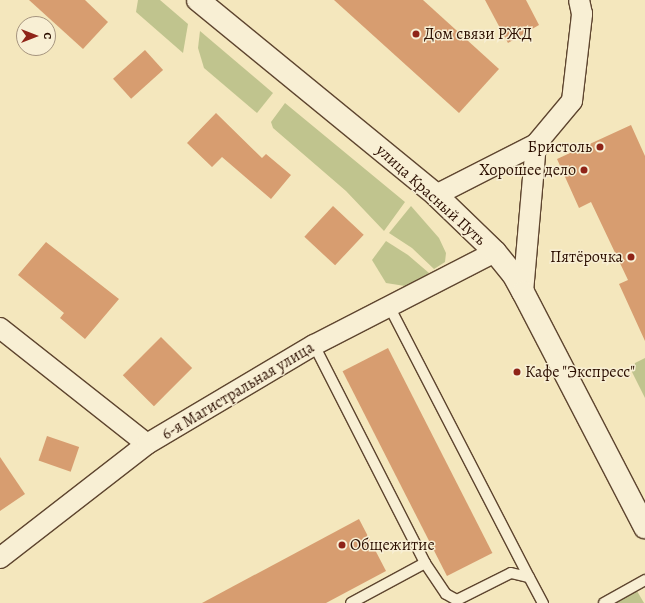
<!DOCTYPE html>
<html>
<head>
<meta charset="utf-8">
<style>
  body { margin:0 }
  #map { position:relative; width:645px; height:603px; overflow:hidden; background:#f4e7bd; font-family:Alegreya,serif }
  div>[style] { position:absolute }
  .green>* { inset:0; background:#c0c48e }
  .building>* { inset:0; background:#d79d70; transform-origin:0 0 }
  .roads { filter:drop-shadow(1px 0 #5e452f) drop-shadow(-1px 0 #5e452f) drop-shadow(0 1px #5e452f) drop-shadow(0 -1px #5e452f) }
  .service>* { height:10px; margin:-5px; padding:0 5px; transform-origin:5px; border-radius:5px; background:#f8efd4 }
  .minor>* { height:20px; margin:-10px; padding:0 10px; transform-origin:10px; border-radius:10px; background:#f8efd4 }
  .secondary>* { height:22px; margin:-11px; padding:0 11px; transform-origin:11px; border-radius:11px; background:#f8efd4 }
  .dots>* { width:11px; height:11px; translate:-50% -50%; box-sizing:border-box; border:2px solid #f8efd4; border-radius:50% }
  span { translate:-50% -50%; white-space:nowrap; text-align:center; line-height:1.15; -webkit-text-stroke:3px #f8efd4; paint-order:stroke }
  .poi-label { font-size:16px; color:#2c0f00 }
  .left { translate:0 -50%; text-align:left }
  .right { translate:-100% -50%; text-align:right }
  .street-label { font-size:16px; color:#2c0f00 }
  .north { position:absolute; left:16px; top:16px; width:40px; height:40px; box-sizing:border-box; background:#f8efd4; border:1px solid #a6957f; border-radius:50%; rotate:90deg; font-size:11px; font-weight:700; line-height:16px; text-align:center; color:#2c0f00 }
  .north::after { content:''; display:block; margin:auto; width:14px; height:18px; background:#8f2418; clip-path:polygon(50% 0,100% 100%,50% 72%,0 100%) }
</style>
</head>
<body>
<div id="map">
  <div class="green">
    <div style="clip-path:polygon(138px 0,160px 0,188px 24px,183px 53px,136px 12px)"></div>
    <div style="clip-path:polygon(200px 31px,273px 93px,257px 113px,204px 68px,198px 48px)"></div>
    <div style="clip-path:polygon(285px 103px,405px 202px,384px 231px,346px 191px,273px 128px,271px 122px)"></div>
    <div style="clip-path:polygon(411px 206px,439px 238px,446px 253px,445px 262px,434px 269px,412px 248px,389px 233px)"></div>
    <div style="clip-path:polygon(386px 241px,408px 255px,429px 273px,420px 281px,405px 286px,386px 283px,372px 260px)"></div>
    <div style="clip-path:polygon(645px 358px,645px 398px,632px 372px,635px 363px)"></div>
    <div style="clip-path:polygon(637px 591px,644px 603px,615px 603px)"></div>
  </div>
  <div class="building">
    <div style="clip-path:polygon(29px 0,85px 0,108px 22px,83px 49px)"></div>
    <div style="clip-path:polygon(334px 0,423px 0,499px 69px,459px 113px)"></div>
    <div style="clip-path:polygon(485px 0,526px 0,539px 25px,508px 43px)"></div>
    <div style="left:145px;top:50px;width:27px;height:43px;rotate:48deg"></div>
    <div style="clip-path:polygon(216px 113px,262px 158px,266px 154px,291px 175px,271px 199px,222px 157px,212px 167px,187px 143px)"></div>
    <div style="clip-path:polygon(631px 125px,645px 156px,645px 341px,619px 284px,628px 280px,591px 202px,579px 208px,557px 159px)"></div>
    <div style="left:333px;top:206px;width:42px;height:42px;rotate:43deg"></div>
    <div style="clip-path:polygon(46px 242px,119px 299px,85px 339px,60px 318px,64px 313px,18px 275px)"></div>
    <div style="left:161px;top:337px;width:44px;height:54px;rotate:45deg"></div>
    <div style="left:388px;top:348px;width:230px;height:51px;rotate:63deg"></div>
    <div style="left:47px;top:436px;width:34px;height:26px;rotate:19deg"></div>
    <div style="clip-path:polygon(0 457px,25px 494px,0 511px)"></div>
    <div style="clip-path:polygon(359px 519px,386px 571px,326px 603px,202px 603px)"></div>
  </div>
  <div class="roads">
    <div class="service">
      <div style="left:389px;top:306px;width:305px;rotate:62.7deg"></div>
      <div style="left:314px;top:345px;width:245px;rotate:63deg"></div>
      <div style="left:425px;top:563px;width:84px;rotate:151.6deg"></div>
      <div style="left:425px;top:563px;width:37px;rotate:56deg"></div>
      <div style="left:446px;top:594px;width:13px;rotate:29deg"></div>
      <div style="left:457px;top:600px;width:60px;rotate:-26.6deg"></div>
      <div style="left:511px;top:573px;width:18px;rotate:13deg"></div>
      <div style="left:529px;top:577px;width:30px;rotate:62deg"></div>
      <div style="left:604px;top:603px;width:47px;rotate:-29.3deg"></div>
    </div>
    <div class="minor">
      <div style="left:436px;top:195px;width:112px;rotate:-27deg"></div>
      <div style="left:536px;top:144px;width:56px;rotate:-50.1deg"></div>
      <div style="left:572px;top:101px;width:88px;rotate:-83.4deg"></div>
      <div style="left:582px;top:14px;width:14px;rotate:-102deg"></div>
      <div style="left:523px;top:292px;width:149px;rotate:-85deg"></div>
      <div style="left:0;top:328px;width:187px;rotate:38.3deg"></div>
      <div style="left:0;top:558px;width:186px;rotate:-37.8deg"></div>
      <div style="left:147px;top:444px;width:194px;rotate:-30.7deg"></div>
      <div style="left:314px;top:345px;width:203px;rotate:-27.2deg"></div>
    </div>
    <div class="secondary">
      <div style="left:198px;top:0;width:308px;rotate:39.3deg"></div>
      <div style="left:436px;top:195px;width:82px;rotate:44deg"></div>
      <div style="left:495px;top:252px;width:28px;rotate:51deg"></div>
      <div style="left:513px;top:274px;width:21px;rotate:61deg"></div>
      <div style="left:523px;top:292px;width:265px;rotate:62.6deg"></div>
    </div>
  </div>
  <div class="dots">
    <div style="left:416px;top:34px;background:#8f2418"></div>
    <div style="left:600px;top:147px;background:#8f2418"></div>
    <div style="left:584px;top:170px;background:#8f2418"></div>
    <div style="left:631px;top:257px;background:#8f2418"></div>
    <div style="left:517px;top:372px;background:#8f2418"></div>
    <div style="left:342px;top:545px;background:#8f2418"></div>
  </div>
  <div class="poi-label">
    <span class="left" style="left:424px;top:34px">Дом связи РЖД</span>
    <span class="right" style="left:592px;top:147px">Бристоль</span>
    <span class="right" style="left:576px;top:170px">Хорошее дело</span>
    <span class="right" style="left:623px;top:257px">Пятёрочка</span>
    <span class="left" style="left:525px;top:372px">Кафе "Экспресс"</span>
    <span class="left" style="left:350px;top:545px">Общежитие</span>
  </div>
  <div class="street-label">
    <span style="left:431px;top:195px;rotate:42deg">улица Красный Путь</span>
    <span style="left:238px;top:391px;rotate:-31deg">6-я Магистральная улица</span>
  </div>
  <div class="north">С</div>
</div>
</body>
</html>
